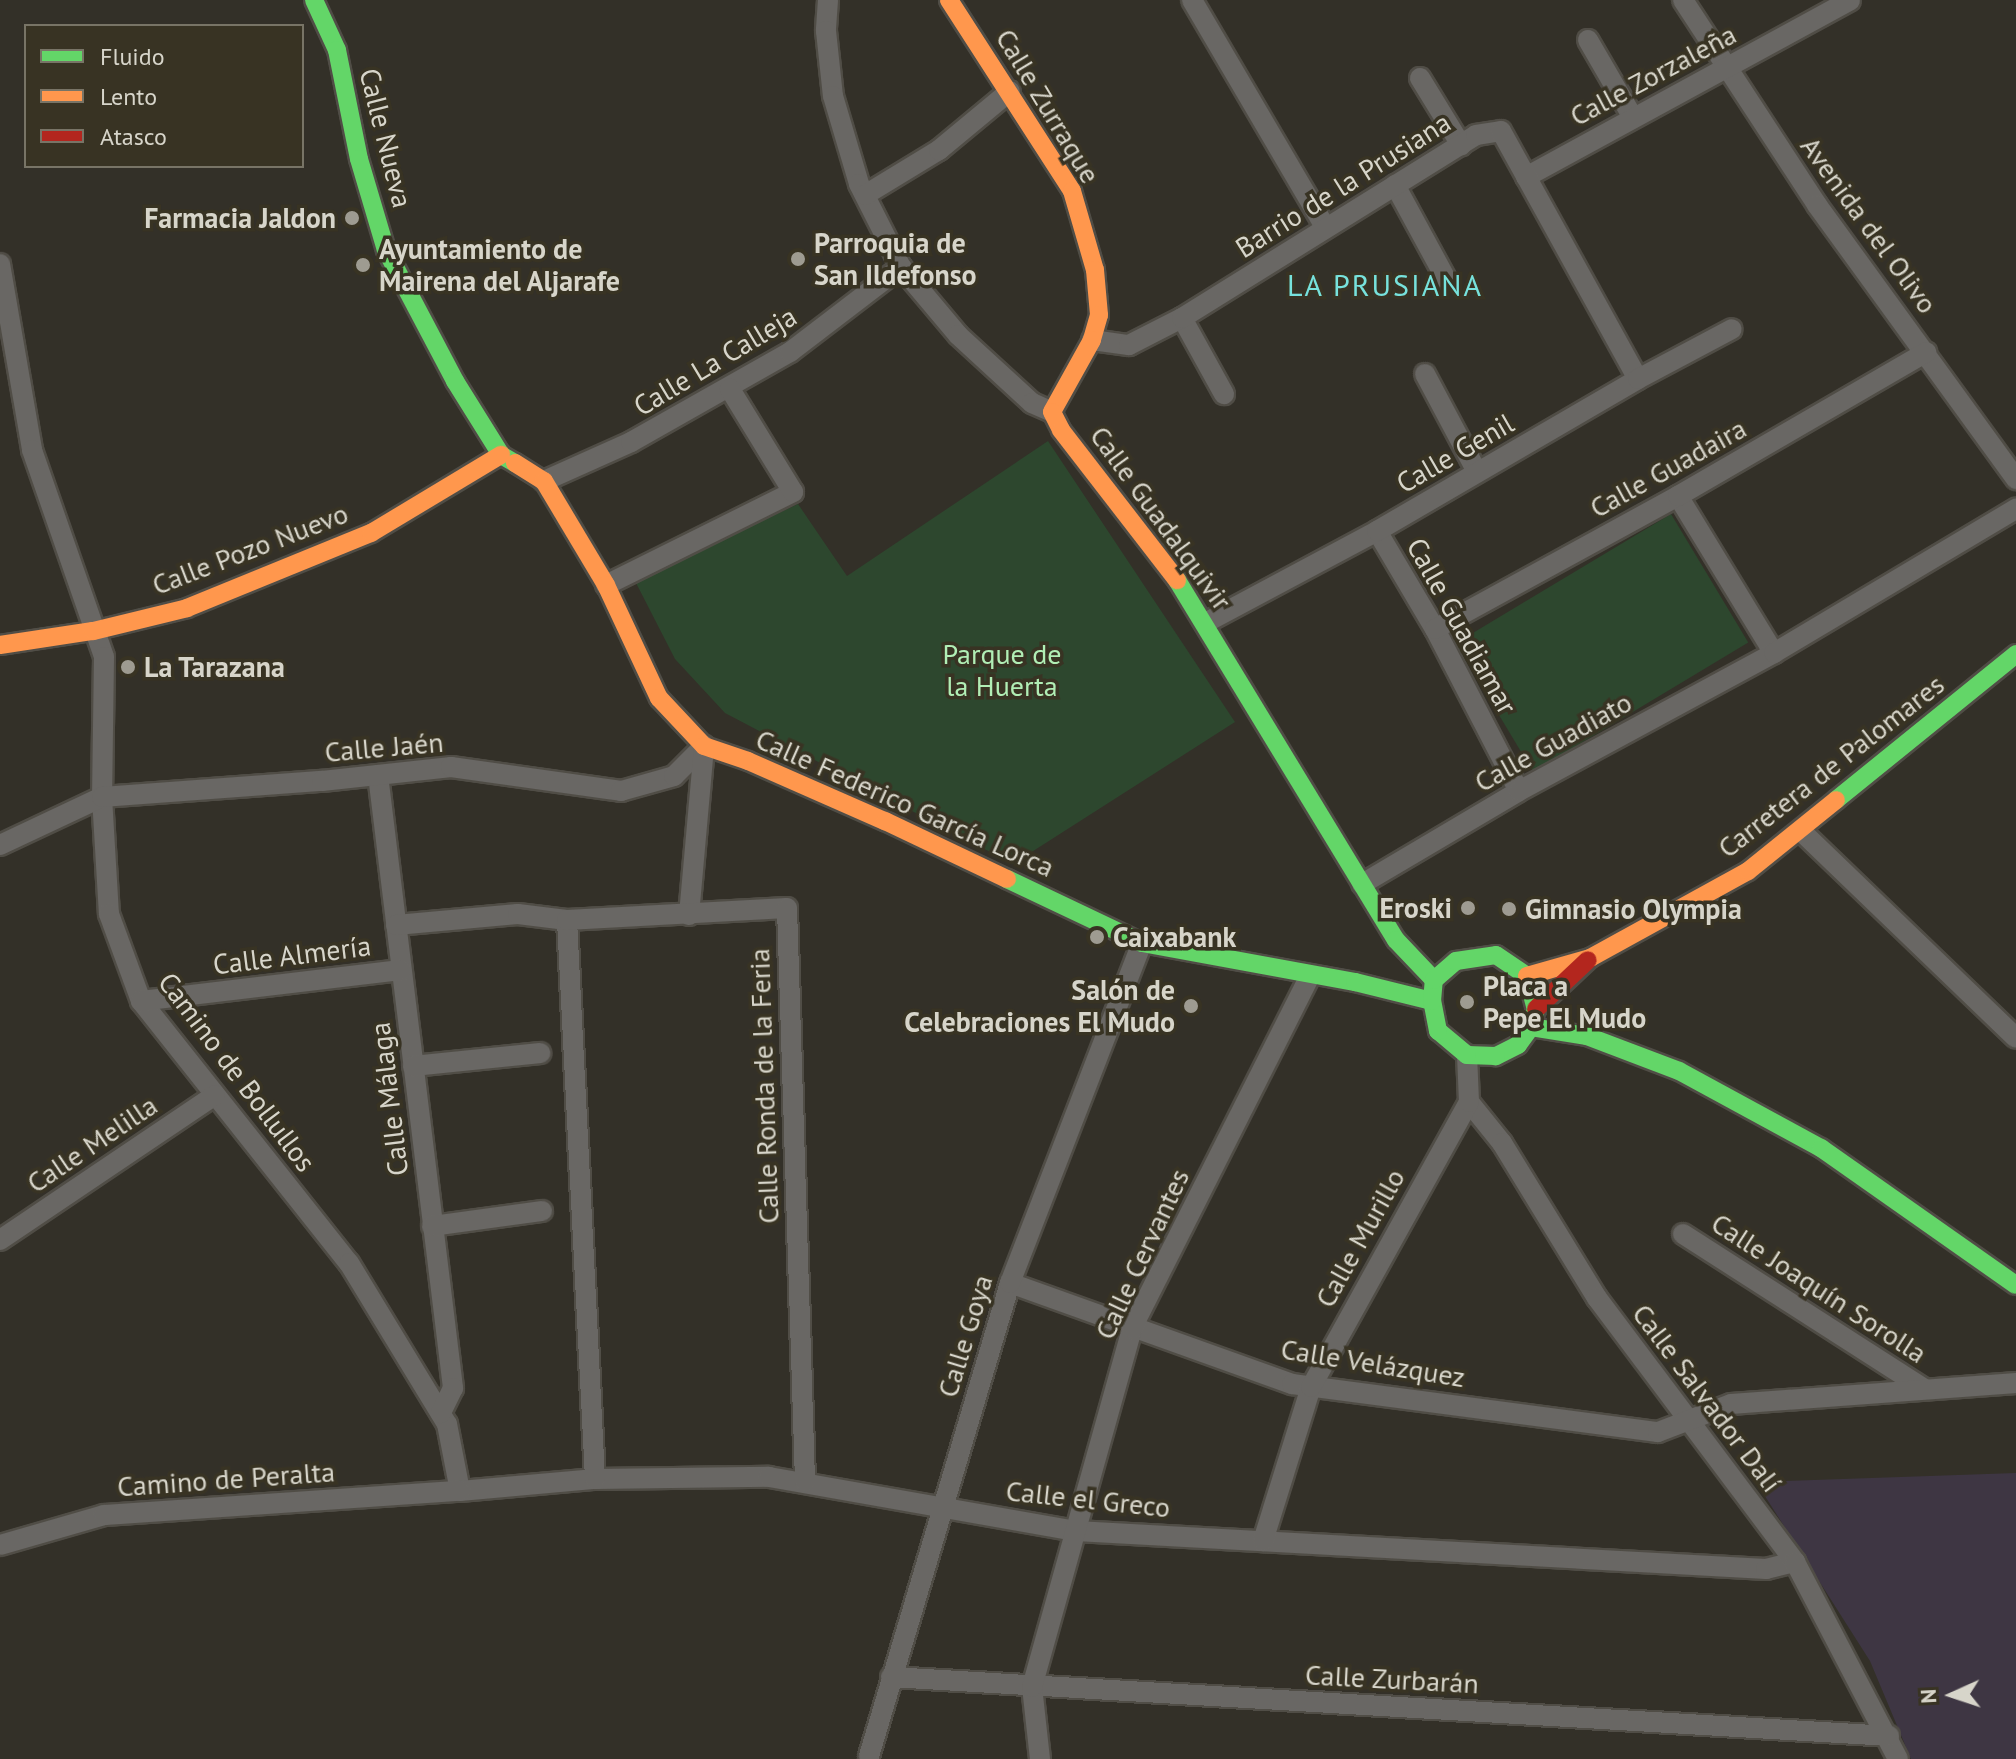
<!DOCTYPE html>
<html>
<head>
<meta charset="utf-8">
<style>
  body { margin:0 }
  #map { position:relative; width:2016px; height:1759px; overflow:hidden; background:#333028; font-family:"PT Sans",sans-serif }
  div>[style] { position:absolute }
  .industrial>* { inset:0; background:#3e3643 }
  .green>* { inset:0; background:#2d472e; transform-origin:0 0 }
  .roads { filter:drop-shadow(2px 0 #504d46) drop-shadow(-2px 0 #504d46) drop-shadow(0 2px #504d46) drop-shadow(0 -2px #504d46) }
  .street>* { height:20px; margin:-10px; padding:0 10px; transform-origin:10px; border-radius:10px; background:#696764 }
  .fast>* { height:18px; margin:-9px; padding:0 9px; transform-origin:9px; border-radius:9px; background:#63d668 }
  .slow>* { height:18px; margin:-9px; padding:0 9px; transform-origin:9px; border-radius:9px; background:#ff974d }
  .jam>* { height:18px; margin:-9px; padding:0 9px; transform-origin:9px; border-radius:9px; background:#b3261e }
  .dots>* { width:22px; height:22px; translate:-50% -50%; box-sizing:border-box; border:4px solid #383323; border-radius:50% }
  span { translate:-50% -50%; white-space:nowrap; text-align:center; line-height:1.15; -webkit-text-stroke:7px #383323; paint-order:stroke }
  .street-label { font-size:28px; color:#d7d5ca }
  .poi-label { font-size:28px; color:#d7d5ca; font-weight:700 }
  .right { translate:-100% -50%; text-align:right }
  .left { translate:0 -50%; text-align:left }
  .park-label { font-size:28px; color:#b1eeb5 }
  .neighbourhood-label { font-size:30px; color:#77e2dc; letter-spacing:2px }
  .legend { position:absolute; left:24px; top:24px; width:280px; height:144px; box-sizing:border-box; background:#383323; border:2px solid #787466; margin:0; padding:10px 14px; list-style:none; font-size:24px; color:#d7d5ca }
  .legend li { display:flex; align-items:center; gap:16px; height:40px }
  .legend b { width:40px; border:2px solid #787466 }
  .north { position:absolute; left:1912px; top:1655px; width:80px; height:80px; -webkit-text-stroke:6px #383323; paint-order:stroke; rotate:267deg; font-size:22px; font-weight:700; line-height:32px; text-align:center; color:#d7d5ca }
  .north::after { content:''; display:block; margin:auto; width:28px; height:36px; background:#d7d5ca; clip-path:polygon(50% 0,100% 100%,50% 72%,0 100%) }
</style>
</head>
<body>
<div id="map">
  <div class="industrial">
    <div style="clip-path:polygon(2016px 1473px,2016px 1759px,1911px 1759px,1870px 1661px,1756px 1482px)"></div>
  </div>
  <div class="green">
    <div style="clip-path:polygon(1048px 441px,1235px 722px,1013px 864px,725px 713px,675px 659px,635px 581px,798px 504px,847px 576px)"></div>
    <div style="left:1671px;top:514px;width:150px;height:251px;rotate:59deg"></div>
  </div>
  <div class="roads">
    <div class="street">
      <div style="left:828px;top:0;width:31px;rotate:94deg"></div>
      <div style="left:826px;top:31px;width:65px;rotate:83.9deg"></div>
      <div style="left:833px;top:96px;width:92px;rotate:73.5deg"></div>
      <div style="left:859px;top:184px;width:93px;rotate:63.2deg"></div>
      <div style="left:901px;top:267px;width:89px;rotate:50deg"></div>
      <div style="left:958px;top:335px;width:100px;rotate:42.6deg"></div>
      <div style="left:1032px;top:403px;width:22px;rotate:24deg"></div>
      <div style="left:1192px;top:0;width:264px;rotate:59.6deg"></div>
      <div style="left:1683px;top:0;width:245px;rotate:56.8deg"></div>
      <div style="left:1817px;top:205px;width:339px;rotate:54deg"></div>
      <div style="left:1588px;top:40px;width:88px;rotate:59.9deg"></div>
      <div style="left:1420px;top:78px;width:79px;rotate:58.5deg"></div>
      <div style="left:1526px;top:177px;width:369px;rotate:-28.6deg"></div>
      <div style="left:1395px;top:185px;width:107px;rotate:61.5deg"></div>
      <div style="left:865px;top:195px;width:87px;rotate:-31.3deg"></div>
      <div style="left:939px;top:150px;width:92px;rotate:-39.7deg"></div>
      <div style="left:0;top:264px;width:189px;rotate:80.2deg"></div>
      <div style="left:32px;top:450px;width:219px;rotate:70.8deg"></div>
      <div style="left:104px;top:657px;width:140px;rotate:90.8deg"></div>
      <div style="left:102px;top:797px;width:117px;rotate:86.6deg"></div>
      <div style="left:109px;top:914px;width:93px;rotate:69.8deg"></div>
      <div style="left:141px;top:1001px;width:335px;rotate:51.6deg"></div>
      <div style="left:349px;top:1263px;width:188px;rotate:58.7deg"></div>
      <div style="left:447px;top:1424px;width:68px;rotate:79deg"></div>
      <div style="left:460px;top:1491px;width:136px;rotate:-5.1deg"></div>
      <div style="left:595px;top:1479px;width:174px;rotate:-0.7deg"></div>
      <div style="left:769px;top:1477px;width:312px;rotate:10deg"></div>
      <div style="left:1076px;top:1531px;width:691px;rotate:3.15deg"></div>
      <div style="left:1766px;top:1569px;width:30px;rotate:-14deg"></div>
      <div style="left:1182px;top:318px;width:87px;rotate:61.1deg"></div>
      <div style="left:1092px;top:340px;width:37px;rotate:8deg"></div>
      <div style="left:1129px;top:345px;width:59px;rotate:-27deg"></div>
      <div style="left:1182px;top:318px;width:346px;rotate:-31.9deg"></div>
      <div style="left:1476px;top:135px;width:25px;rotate:-9deg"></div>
      <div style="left:1501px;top:131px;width:283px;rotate:61.1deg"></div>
      <div style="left:1425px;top:374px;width:111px;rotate:62deg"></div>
      <div style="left:544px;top:481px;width:95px;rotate:-24.1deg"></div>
      <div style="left:631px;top:442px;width:183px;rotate:-29.5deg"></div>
      <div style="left:790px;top:352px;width:140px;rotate:-37.4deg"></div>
      <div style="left:1678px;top:496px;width:184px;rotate:58.6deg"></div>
      <div style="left:1377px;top:531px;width:114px;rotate:59.4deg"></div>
      <div style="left:1435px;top:629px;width:182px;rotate:62.6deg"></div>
      <div style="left:606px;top:585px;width:209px;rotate:-26.4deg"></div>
      <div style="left:793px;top:492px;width:121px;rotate:-121.5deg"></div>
      <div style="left:1205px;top:623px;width:195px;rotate:-28.1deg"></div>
      <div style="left:1377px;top:531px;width:302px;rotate:-30.2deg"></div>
      <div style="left:1638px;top:379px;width:106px;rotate:-28deg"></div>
      <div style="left:1435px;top:629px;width:277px;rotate:-28.7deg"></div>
      <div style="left:1678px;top:496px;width:287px;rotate:-30.1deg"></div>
      <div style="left:378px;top:775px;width:618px;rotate:83.02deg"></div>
      <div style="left:453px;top:1388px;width:28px;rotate:116deg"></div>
      <div style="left:1801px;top:831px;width:298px;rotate:43.9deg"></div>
      <div style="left:0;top:845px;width:113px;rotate:-25.2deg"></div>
      <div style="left:102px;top:797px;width:221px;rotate:-4.2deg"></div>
      <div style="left:322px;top:781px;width:130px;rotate:-6.2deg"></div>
      <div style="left:451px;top:767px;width:172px;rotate:8deg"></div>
      <div style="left:621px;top:791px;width:55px;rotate:-15.8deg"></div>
      <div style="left:674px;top:776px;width:42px;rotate:-45deg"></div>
      <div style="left:1362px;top:884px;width:182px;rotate:-30.6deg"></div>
      <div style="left:1519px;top:791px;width:290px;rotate:-28.4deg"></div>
      <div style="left:1774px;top:653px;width:282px;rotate:-30.8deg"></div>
      <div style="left:689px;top:915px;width:170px;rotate:-84.9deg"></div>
      <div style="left:567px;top:920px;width:560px;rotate:87.13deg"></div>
      <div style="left:396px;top:925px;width:122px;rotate:-5.2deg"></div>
      <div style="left:518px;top:914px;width:49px;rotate:7deg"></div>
      <div style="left:567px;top:920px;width:220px;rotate:-3.1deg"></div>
      <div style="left:787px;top:908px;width:574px;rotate:88.2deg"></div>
      <div style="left:141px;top:1001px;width:262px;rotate:-6.8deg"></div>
      <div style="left:413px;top:1066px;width:128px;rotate:-5.8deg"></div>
      <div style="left:1469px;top:1102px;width:53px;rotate:51.2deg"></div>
      <div style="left:1502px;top:1143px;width:182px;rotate:58.5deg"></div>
      <div style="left:1597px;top:1298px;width:330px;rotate:53.1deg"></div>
      <div style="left:1795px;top:1562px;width:222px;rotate:62.4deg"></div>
      <div style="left:432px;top:1226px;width:111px;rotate:-7.8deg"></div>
      <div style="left:1683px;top:1234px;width:287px;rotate:32.7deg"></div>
      <div style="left:0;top:1240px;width:259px;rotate:-34deg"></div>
      <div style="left:1010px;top:1283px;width:300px;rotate:19.7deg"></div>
      <div style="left:1292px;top:1384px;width:369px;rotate:7.5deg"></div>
      <div style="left:1658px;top:1432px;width:78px;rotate:-21deg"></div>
      <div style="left:1731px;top:1404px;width:286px;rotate:-4.2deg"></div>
      <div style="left:1263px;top:1541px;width:161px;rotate:-72.7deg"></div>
      <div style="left:1311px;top:1387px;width:326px;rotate:-61deg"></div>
      <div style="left:1469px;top:1102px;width:47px;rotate:-92.4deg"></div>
      <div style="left:0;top:1545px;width:108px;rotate:-16.1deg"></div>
      <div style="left:104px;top:1515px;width:357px;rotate:-3.9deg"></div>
      <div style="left:891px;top:1677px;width:1000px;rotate:3.38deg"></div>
      <div style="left:869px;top:1756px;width:494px;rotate:-73.4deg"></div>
      <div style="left:1010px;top:1283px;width:365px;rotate:-68.8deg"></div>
      <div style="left:1040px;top:1759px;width:72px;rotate:-96.3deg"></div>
      <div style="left:1032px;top:1687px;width:373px;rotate:-74.4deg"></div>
      <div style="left:1132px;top:1328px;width:394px;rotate:-63.2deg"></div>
    </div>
    <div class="fast">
      <div style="left:314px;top:0;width:55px;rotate:65.3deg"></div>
      <div style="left:337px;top:50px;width:111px;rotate:78.6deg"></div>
      <div style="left:359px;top:159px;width:95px;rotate:73.5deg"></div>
      <div style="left:386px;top:250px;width:148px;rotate:62.2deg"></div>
      <div style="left:455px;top:381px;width:87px;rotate:58.1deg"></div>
      <div style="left:501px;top:455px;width:16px;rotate:30deg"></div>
      <div style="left:1177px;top:580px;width:421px;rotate:58.7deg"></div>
      <div style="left:1396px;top:940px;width:55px;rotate:46.5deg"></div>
      <div style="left:1836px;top:800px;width:232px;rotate:-39deg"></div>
      <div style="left:1007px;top:879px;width:149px;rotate:25.4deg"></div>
      <div style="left:1142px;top:943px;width:217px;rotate:10.4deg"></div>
      <div style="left:1355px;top:982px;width:79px;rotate:13.9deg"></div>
      <div style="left:1496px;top:955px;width:37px;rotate:34deg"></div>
      <div style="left:1527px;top:976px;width:34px;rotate:75deg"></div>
      <div style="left:1536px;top:1009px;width:19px;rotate:106deg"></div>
      <div style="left:1531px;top:1027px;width:22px;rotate:126deg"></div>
      <div style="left:1518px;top:1045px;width:25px;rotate:153deg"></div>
      <div style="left:1496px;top:1056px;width:29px;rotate:-178deg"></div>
      <div style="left:1467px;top:1055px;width:38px;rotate:-140deg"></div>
      <div style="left:1438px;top:1031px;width:31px;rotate:-101deg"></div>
      <div style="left:1432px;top:1001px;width:21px;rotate:-85deg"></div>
      <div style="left:1434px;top:980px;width:29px;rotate:-41deg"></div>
      <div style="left:1456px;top:961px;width:40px;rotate:-8.5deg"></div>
      <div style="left:1531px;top:1027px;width:57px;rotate:9.1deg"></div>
      <div style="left:1587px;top:1036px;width:98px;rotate:20.8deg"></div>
      <div style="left:1679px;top:1071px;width:162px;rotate:28.5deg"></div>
      <div style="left:1821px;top:1148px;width:238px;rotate:35.1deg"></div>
    </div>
    <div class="slow">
      <div style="left:949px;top:0;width:227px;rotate:57.2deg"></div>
      <div style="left:1072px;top:191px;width:82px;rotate:73.8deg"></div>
      <div style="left:1095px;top:270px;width:45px;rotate:84.9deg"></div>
      <div style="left:1099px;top:315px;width:26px;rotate:106deg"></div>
      <div style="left:1092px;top:340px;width:82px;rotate:119.1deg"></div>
      <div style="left:1052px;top:412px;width:20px;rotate:63deg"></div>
      <div style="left:1061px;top:430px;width:190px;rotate:52.3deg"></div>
      <div style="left:515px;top:463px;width:34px;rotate:32deg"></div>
      <div style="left:544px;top:481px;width:121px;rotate:59.2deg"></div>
      <div style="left:606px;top:585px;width:125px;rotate:64.9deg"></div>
      <div style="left:659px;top:698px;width:66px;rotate:46.8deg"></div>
      <div style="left:704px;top:746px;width:46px;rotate:18.8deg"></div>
      <div style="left:748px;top:761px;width:150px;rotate:23.7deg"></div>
      <div style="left:885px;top:821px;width:135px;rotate:25.4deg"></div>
      <div style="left:0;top:645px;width:94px;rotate:-8.6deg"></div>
      <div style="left:93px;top:631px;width:97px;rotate:-13.7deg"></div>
      <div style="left:187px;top:608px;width:199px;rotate:-22.2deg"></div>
      <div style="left:371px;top:533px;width:152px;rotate:-31deg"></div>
      <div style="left:1527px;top:976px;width:66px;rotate:-15.9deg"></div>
      <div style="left:1590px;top:958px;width:180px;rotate:-28.8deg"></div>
      <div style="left:1748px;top:871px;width:113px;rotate:-38.9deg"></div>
    </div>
    <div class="jam">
      <div style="left:1536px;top:1009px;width:71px;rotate:-43.3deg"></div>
    </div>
  </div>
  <div class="dots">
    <div style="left:352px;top:218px;background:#9e9b91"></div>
    <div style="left:798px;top:259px;background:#9e9b91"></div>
    <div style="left:363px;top:265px;background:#9e9b91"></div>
    <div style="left:128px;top:667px;background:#9e9b91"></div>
    <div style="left:1468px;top:908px;background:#9e9b91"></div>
    <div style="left:1509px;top:909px;background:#9e9b91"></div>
    <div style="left:1097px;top:937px;background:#9e9b91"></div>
    <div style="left:1467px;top:1002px;background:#9e9b91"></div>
    <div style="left:1191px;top:1006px;background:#9e9b91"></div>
  </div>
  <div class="street-label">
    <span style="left:1653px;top:75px;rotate:-28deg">Calle Zorzaleña</span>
    <span style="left:1048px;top:106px;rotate:59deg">Calle Zurraque</span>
    <span style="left:386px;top:138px;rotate:76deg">Calle Nueva</span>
    <span style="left:1343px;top:185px;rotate:-32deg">Barrio de la Prusiana</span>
    <span style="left:1869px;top:225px;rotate:54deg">Avenida del Olivo</span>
    <span style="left:715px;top:361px;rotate:-31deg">Calle La Calleja</span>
    <span style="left:1455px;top:453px;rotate:-30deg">Calle Genil</span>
    <span style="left:1668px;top:468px;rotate:-29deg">Calle Guadaira</span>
    <span style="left:1161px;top:518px;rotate:54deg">Calle Guadalquivir</span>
    <span style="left:250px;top:549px;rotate:-21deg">Calle Pozo Nuevo</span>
    <span style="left:1462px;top:626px;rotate:61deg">Calle Guadiamar</span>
    <span style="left:1553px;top:742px;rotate:-29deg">Calle Guadiato</span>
    <span style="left:384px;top:747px;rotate:-5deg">Calle Jaén</span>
    <span style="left:1831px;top:766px;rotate:-38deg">Carretera de Palomares</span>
    <span style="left:905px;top:803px;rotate:24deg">Calle Federico García Lorca</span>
    <span style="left:292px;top:955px;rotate:-7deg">Calle Almería</span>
    <span style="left:237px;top:1072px;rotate:53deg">Camino de Bollullos</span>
    <span style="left:764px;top:1086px;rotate:-92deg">Calle Ronda de la Feria</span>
    <span style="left:389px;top:1099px;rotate:-97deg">Calle Málaga</span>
    <span style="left:92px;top:1144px;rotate:-34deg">Calle Melilla</span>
    <span style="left:1360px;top:1238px;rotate:-61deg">Calle Murillo</span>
    <span style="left:1142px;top:1254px;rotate:-65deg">Calle Cervantes</span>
    <span style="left:1819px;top:1288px;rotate:33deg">Calle Joaquín Sorolla</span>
    <span style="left:965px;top:1336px;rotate:-73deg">Calle Goya</span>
    <span style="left:1373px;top:1363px;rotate:9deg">Calle Velázquez</span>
    <span style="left:1707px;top:1398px;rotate:53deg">Calle Salvador Dalí</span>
    <span style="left:226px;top:1479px;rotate:-4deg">Camino de Peralta</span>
    <span style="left:1088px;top:1499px;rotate:6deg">Calle el Greco</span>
    <span style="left:1392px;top:1679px;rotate:3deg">Calle Zurbarán</span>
  </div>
  <div class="poi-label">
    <span class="right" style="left:336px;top:218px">Farmacia Jaldon</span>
    <span class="left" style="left:814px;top:259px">Parroquia de<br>San Ildefonso</span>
    <span class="left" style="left:379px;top:265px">Ayuntamiento de<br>Mairena del Aljarafe</span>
    <span class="left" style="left:144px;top:667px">La Tarazana</span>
    <span class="right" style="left:1452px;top:908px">Eroski</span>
    <span class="left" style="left:1525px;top:909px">Gimnasio Olympia</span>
    <span class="left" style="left:1113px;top:937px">Caixabank</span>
    <span class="left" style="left:1483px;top:1002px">Placa a<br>Pepe El Mudo</span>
    <span class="right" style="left:1175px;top:1006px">Salón de<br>Celebraciones El Mudo</span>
  </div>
  <div class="park-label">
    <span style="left:1002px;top:670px">Parque de<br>la Huerta</span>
  </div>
  <div class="neighbourhood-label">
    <span style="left:1385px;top:285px">LA PRUSIANA</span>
  </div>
  <ul class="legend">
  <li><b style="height:10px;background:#63d668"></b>Fluido</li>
  <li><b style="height:10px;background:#ff974d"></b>Lento</li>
  <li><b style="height:10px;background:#b3261e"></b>Atasco</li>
  </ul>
  <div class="north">N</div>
</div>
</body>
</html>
